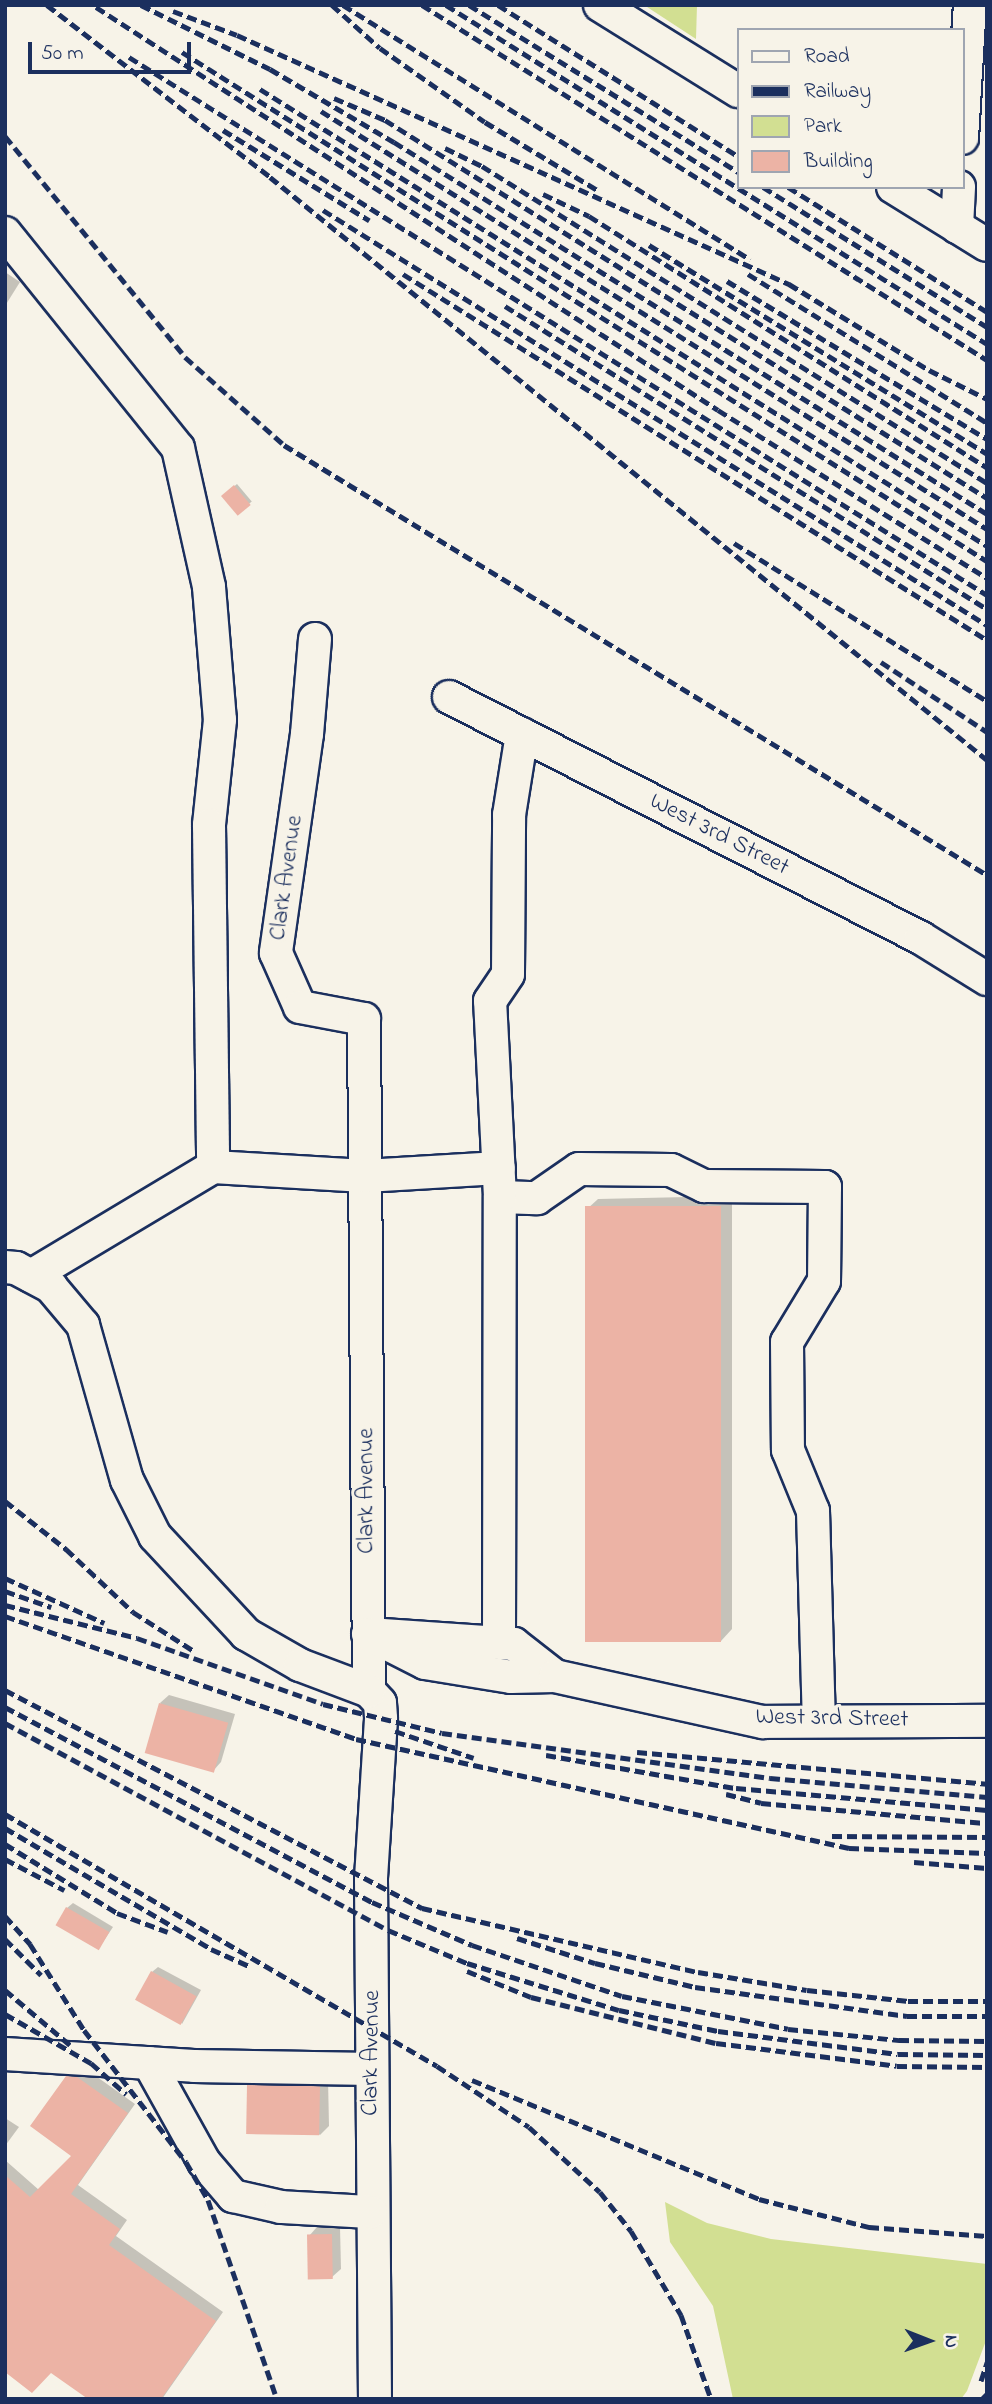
<!DOCTYPE html>
<html>
<head>
<meta charset="utf-8">
<style>
  body { margin:0 }
  #map { position:relative; width:992px; height:2404px; overflow:hidden; background:#f7f3e8; font-family:"Indie Flower",sans-serif }
  div>[style] { position:absolute }
  .green>* { inset:0; background:#d2df92 }
  .shadow>* { inset:0; background:#0003; transform-origin:0 0 }
  .building>* { inset:0; background:#ecb3a5; transform-origin:0 0 }
  .roads { filter:drop-shadow(2px 0 #1b2f5e) drop-shadow(-2px 0 #1b2f5e) drop-shadow(0 2px #1b2f5e) drop-shadow(0 -2px #1b2f5e) }
  .minor>* { height:32px; margin:-16px; padding:0 16px; transform-origin:16px; border-radius:16px; background:#f7f3e8 }
  .rail>* { height:5px; margin-top:-2.5px; transform-origin:0; background:repeating-linear-gradient(90deg,#1b2f5e 0 10px,transparent 0 15px) }
  span { translate:-50% -50%; white-space:nowrap; text-align:center; line-height:1.15; -webkit-text-stroke:6px #f7f3e8; paint-order:stroke }
  .street-label { font-size:24px; color:#1b2f5e }
  .frame { position:absolute; inset:0; border:7px solid #1b2f5e; pointer-events:none }
  .legend { position:absolute; left:737px; top:28px; width:228px; height:161px; box-sizing:border-box; background:#f7f3e8; border:2px solid #9fa5b1; margin:0; padding:9px 12px; list-style:none; font-size:21px; color:#1b2f5e }
  .legend li { display:flex; align-items:center; gap:14px; height:35px }
  .legend b { width:35px; border:2px solid #9fa5b1 }
  .north { position:absolute; left:894px; top:2306px; width:70px; height:70px; -webkit-text-stroke:5px #f7f3e8; paint-order:stroke; rotate:91deg; font-size:19px; font-weight:700; line-height:28px; text-align:center; color:#1b2f5e }
  .north::after { content:''; display:block; margin:auto; width:24px; height:32px; background:#1b2f5e; clip-path:polygon(50% 0,100% 100%,50% 72%,0 100%) }
  .scale { position:absolute; left:28px; top:42px; width:163px; height:32px; box-sizing:border-box; border:4px solid #1b2f5e; border-top:0; padding-left:9px; font-size:21px; line-height:24px; white-space:nowrap; color:#1b2f5e; -webkit-text-stroke:5px #f7f3e8; paint-order:stroke }
</style>
</head>
<body>
<div id="map">
  <div class="green">
    <div style="clip-path:polygon(644px 5px,697px 5px,696px 39px)"></div>
    <div style="clip-path:polygon(665px 2202px,707px 2223px,771px 2239px,987px 2264px,987px 2338px,967px 2391px,961px 2399px,733px 2399px,713px 2306px,670px 2242px)"></div>
  </div>
  <div class="shadow">
    <div style="clip-path:polygon(5px 272px,20px 282px,5px 306px)"></div>
    <div style="left:237px;top:484px;width:23px;height:18px;rotate:50deg"></div>
    <div style="clip-path:polygon(732px 1196px,732px 1629px,721px 1641px,586px 1210px,598px 1199px)"></div>
    <div style="clip-path:polygon(169px 1695px,235px 1714px,221px 1762px,213px 1771px,160px 1703px)"></div>
    <div style="clip-path:polygon(73px 1903px,113px 1927px,99px 1948px,67px 1908px)"></div>
    <div style="clip-path:polygon(158px 1967px,201px 1990px,182px 2024px,152px 1972px)"></div>
    <div style="clip-path:polygon(76px 2069px,86px 2069px,135px 2104px,78px 2185px,127px 2220px,116px 2236px,223px 2312px,162px 2399px,91px 2399px,51px 2371px,5px 2370px,5px 2160px,39px 2190px,74px 2155px,67px 2077px)"></div>
    <div style="clip-path:polygon(257px 2078px,328px 2079px,329px 2126px,320px 2135px,249px 2086px)"></div>
    <div style="clip-path:polygon(5px 2118px,19px 2127px,5px 2146px)"></div>
    <div style="clip-path:polygon(317px 2227px,340px 2227px,341px 2269px,332px 2277px,309px 2236px)"></div>
  </div>
  <div class="building">
    <div style="left:234px;top:485px;width:26px;height:17px;rotate:50deg"></div>
    <div style="left:721px;top:1206px;width:436px;height:136px;rotate:90deg"></div>
    <div style="left:159px;top:1703px;width:72px;height:52px;rotate:16deg"></div>
    <div style="left:66px;top:1907px;width:50px;height:21px;rotate:30deg"></div>
    <div style="left:151px;top:1971px;width:52px;height:33px;rotate:29deg"></div>
    <div style="clip-path:polygon(66px 2076px,77px 2077px,128px 2113px,71px 2194px,120px 2229px,109px 2245px,216px 2321px,161px 2399px,88px 2399px,51px 2373px,32px 2393px,5px 2372px,5px 2175px,30px 2197px,71px 2156px,30px 2126px)"></div>
    <div style="left:247px;top:2085px;width:73px;height:49px;rotate:1deg"></div>
    <div style="left:332px;top:2234px;width:45px;height:25px;rotate:89deg"></div>
  </div>
  <div class="roads">
    <div class="minor">
      <div style="left:600px;top:5px;width:163px;rotate:31.9deg"></div>
      <div style="left:962px;top:138px;width:133px;rotate:-86.6deg"></div>
      <div style="left:893px;top:187px;width:110px;rotate:31.7deg"></div>
      <div style="left:957px;top:227px;width:40px;rotate:-87.1deg"></div>
      <div style="left:5px;top:233px;width:276px;rotate:51.2deg"></div>
      <div style="left:178px;top:448px;width:142px;rotate:77.4deg"></div>
      <div style="left:209px;top:587px;width:133px;rotate:85.3deg"></div>
      <div style="left:220px;top:720px;width:106px;rotate:96deg"></div>
      <div style="left:209px;top:825px;width:342px;rotate:89.3deg"></div>
      <div style="left:213px;top:1167px;width:212px;rotate:149.1deg"></div>
      <div style="left:315px;top:639px;width:95px;rotate:94.8deg"></div>
      <div style="left:307px;top:734px;width:221px;rotate:98.1deg"></div>
      <div style="left:276px;top:953px;width:59px;rotate:66deg"></div>
      <div style="left:300px;top:1007px;width:65px;rotate:10.6deg"></div>
      <div style="left:364px;top:1019px;width:672px;rotate:89.57deg"></div>
      <div style="left:369px;top:1691px;width:16px;rotate:47deg"></div>
      <div style="left:380px;top:1703px;width:16px;rotate:86deg"></div>
      <div style="left:381px;top:1719px;width:160px;rotate:93.6deg"></div>
      <div style="left:371px;top:1879px;width:520px;rotate:89.56deg"></div>
      <div style="left:449px;top:697px;width:530px;rotate:27.05deg"></div>
      <div style="left:921px;top:938px;width:78px;rotate:31.8deg"></div>
      <div style="left:213px;top:1167px;width:152px;rotate:3.4deg"></div>
      <div style="left:365px;top:1176px;width:134px;rotate:-3.4deg"></div>
      <div style="left:500px;top:1197px;width:37px;rotate:2deg"></div>
      <div style="left:537px;top:1198px;width:51px;rotate:-34.6deg"></div>
      <div style="left:579px;top:1169px;width:92px;rotate:0.6deg"></div>
      <div style="left:671px;top:1170px;width:37px;rotate:26deg"></div>
      <div style="left:704px;top:1186px;width:121px;rotate:0.5deg"></div>
      <div style="left:825px;top:1187px;width:94px;rotate:90.6deg"></div>
      <div style="left:824px;top:1281px;width:71px;rotate:121.2deg"></div>
      <div style="left:787px;top:1342px;width:108px;rotate:89.5deg"></div>
      <div style="left:788px;top:1450px;width:66px;rotate:67.7deg"></div>
      <div style="left:813px;top:1511px;width:210px;rotate:88.4deg"></div>
      <div style="left:5px;top:1267px;width:11px;rotate:5deg"></div>
      <div style="left:16px;top:1268px;width:40px;rotate:28deg"></div>
      <div style="left:51px;top:1287px;width:50px;rotate:49.9deg"></div>
      <div style="left:83px;top:1325px;width:161px;rotate:74.2deg"></div>
      <div style="left:127px;top:1480px;width:63px;rotate:63.4deg"></div>
      <div style="left:155px;top:1536px;width:134px;rotate:47.1deg"></div>
      <div style="left:246px;top:1634px;width:62px;rotate:29.9deg"></div>
      <div style="left:300px;top:1665px;width:74px;rotate:20.6deg"></div>
      <div style="left:499px;top:1642px;width:445px;rotate:-89.9deg"></div>
      <div style="left:500px;top:1197px;width:196px;rotate:-92.9deg"></div>
      <div style="left:490px;top:1001px;width:32px;rotate:-56deg"></div>
      <div style="left:508px;top:974px;width:159px;rotate:-89.6deg"></div>
      <div style="left:509px;top:815px;width:82px;rotate:-80.9deg"></div>
      <div style="left:555px;top:1676px;width:52px;rotate:-142deg"></div>
      <div style="left:514px;top:1644px;width:146px;rotate:-176.1deg"></div>
      <div style="left:368px;top:1634px;width:64px;rotate:27deg"></div>
      <div style="left:425px;top:1663px;width:87px;rotate:9.2deg"></div>
      <div style="left:511px;top:1677px;width:44px;rotate:-1.3deg"></div>
      <div style="left:555px;top:1676px;width:213px;rotate:12.5deg"></div>
      <div style="left:763px;top:1722px;width:224px;rotate:-0.3deg"></div>
      <div style="left:5px;top:2054px;width:189px;rotate:3.6deg"></div>
      <div style="left:194px;top:2066px;width:178px;rotate:1deg"></div>
      <div style="left:149px;top:2063px;width:113px;rotate:60.9deg"></div>
      <div style="left:204px;top:2162px;width:45px;rotate:49.5deg"></div>
      <div style="left:233px;top:2196px;width:49px;rotate:12.9deg"></div>
      <div style="left:281px;top:2207px;width:90px;rotate:3.2deg"></div>
    </div>
  </div>
  <div class="rail">
    <div style="left:47px;top:5px;width:282px;rotate:37.6deg"></div>
    <div style="left:270px;top:177px;width:924px;rotate:39.11deg"></div>
    <div style="left:141px;top:5px;width:144px;rotate:26.4deg"></div>
    <div style="left:270px;top:69px;width:144px;rotate:30.5deg"></div>
    <div style="left:394px;top:142px;width:700px;rotate:32.1deg"></div>
    <div style="left:332px;top:5px;width:64px;rotate:41.9deg"></div>
    <div style="left:380px;top:48px;width:128px;rotate:35.2deg"></div>
    <div style="left:485px;top:122px;width:133px;rotate:31.2deg"></div>
    <div style="left:343px;top:5px;width:480px;rotate:32deg"></div>
    <div style="left:422px;top:5px;width:667px;rotate:32.14deg"></div>
    <div style="left:446px;top:5px;width:638px;rotate:32.07deg"></div>
    <div style="left:469px;top:5px;width:317px;rotate:31.8deg"></div>
    <div style="left:498px;top:5px;width:284px;rotate:32.2deg"></div>
    <div style="left:96px;top:7px;width:741px;rotate:32.94deg"></div>
    <div style="left:718px;top:410px;width:317px;rotate:32deg"></div>
    <div style="left:173px;top:11px;width:68px;rotate:20.6deg"></div>
    <div style="left:237px;top:35px;width:606px;rotate:24.28deg"></div>
    <div style="left:789px;top:284px;width:164px;rotate:31.6deg"></div>
    <div style="left:929px;top:370px;width:65px;rotate:26.6deg"></div>
    <div style="left:182px;top:52px;width:952px;rotate:32.31deg"></div>
    <div style="left:129px;top:57px;width:1013px;rotate:32.09deg"></div>
    <div style="left:260px;top:89px;width:859px;rotate:32.15deg"></div>
    <div style="left:334px;top:98px;width:56px;rotate:23.3deg"></div>
    <div style="left:385px;top:120px;width:711px;rotate:32.12deg"></div>
    <div style="left:321px;top:111px;width:786px;rotate:32.11deg"></div>
    <div style="left:223px;top:130px;width:172px;rotate:31.7deg"></div>
    <div style="left:5px;top:136px;width:285px;rotate:50.8deg"></div>
    <div style="left:185px;top:357px;width:132px;rotate:41.6deg"></div>
    <div style="left:284px;top:445px;width:824px;rotate:31.45deg"></div>
    <div style="left:445px;top:148px;width:41px;rotate:25.9deg"></div>
    <div style="left:482px;top:166px;width:596px;rotate:32.12deg"></div>
    <div style="left:763px;top:187px;width:264px;rotate:32deg"></div>
    <div style="left:788px;top:187px;width:235px;rotate:32.1deg"></div>
    <div style="left:543px;top:194px;width:51px;rotate:25.6deg"></div>
    <div style="left:589px;top:216px;width:471px;rotate:32.3deg"></div>
    <div style="left:323px;top:210px;width:783px;rotate:32.01deg"></div>
    <div style="left:649px;top:245px;width:397px;rotate:31.7deg"></div>
    <div style="left:403px;top:274px;width:689px;rotate:32.08deg"></div>
    <div style="left:748px;top:274px;width:282px;rotate:31.9deg"></div>
    <div style="left:727px;top:281px;width:304px;rotate:31.3deg"></div>
    <div style="left:505px;top:306px;width:569px;rotate:32.15deg"></div>
    <div style="left:734px;top:543px;width:298px;rotate:32deg"></div>
    <div style="left:881px;top:662px;width:127px;rotate:33.4deg"></div>
    <div style="left:5px;top:1501px;width:78px;rotate:38.2deg"></div>
    <div style="left:66px;top:1549px;width:92px;rotate:43.2deg"></div>
    <div style="left:133px;top:1612px;width:72px;rotate:32.6deg"></div>
    <div style="left:5px;top:1578px;width:109px;rotate:24.4deg"></div>
    <div style="left:5px;top:1591px;width:49px;rotate:19.2deg"></div>
    <div style="left:5px;top:1605px;width:136px;rotate:14deg"></div>
    <div style="left:137px;top:1638px;width:197px;rotate:19.5deg"></div>
    <div style="left:323px;top:1704px;width:122px;rotate:13.7deg"></div>
    <div style="left:442px;top:1733px;width:331px;rotate:7.8deg"></div>
    <div style="left:770px;top:1778px;width:218px;rotate:5deg"></div>
    <div style="left:5px;top:1616px;width:372px;rotate:19.3deg"></div>
    <div style="left:356px;top:1739px;width:505px;rotate:12.47deg"></div>
    <div style="left:849px;top:1848px;width:138px;rotate:2.1deg"></div>
    <div style="left:5px;top:1690px;width:471px;rotate:27.6deg"></div>
    <div style="left:422px;top:1908px;width:283px;rotate:13.1deg"></div>
    <div style="left:698px;top:1972px;width:110px;rotate:9.4deg"></div>
    <div style="left:807px;top:1990px;width:102px;rotate:6.2deg"></div>
    <div style="left:908px;top:2001px;width:79px"></div>
    <div style="left:5px;top:1707px;width:416px;rotate:28deg"></div>
    <div style="left:372px;top:1902px;width:109px;rotate:23.3deg"></div>
    <div style="left:472px;top:1945px;width:158px;rotate:18.8deg"></div>
    <div style="left:622px;top:1996px;width:169px;rotate:11.2deg"></div>
    <div style="left:788px;top:2029px;width:112px;rotate:5.7deg"></div>
    <div style="left:899px;top:2040px;width:88px;rotate:0.7deg"></div>
    <div style="left:5px;top:1723px;width:435px;rotate:28.4deg"></div>
    <div style="left:388px;top:1930px;width:86px;rotate:22.7deg"></div>
    <div style="left:467px;top:1963px;width:159px;rotate:17.2deg"></div>
    <div style="left:619px;top:2010px;width:101px;rotate:12deg"></div>
    <div style="left:718px;top:2031px;width:181px;rotate:7.3deg"></div>
    <div style="left:898px;top:2054px;width:89px;rotate:0.6deg"></div>
    <div style="left:395px;top:1731px;width:83px;rotate:18.9deg"></div>
    <div style="left:637px;top:1752px;width:351px;rotate:5.2deg"></div>
    <div style="left:546px;top:1755px;width:193px;rotate:9.9deg"></div>
    <div style="left:736px;top:1788px;width:252px;rotate:5deg"></div>
    <div style="left:726px;top:1794px;width:36px;rotate:14deg"></div>
    <div style="left:761px;top:1803px;width:227px;rotate:5.1deg"></div>
    <div style="left:5px;top:1814px;width:500px;rotate:30.26deg"></div>
    <div style="left:437px;top:2066px;width:110px;rotate:33.5deg"></div>
    <div style="left:529px;top:2127px;width:96px;rotate:42.5deg"></div>
    <div style="left:600px;top:2192px;width:50px;rotate:51.5deg"></div>
    <div style="left:631px;top:2231px;width:98px;rotate:59.2deg"></div>
    <div style="left:681px;top:2315px;width:89px;rotate:70.3deg"></div>
    <div style="left:5px;top:1828px;width:239px;rotate:30.4deg"></div>
    <div style="left:211px;top:1949px;width:42px;rotate:24.1deg"></div>
    <div style="left:832px;top:1836px;width:155px;rotate:0.4deg"></div>
    <div style="left:5px;top:1844px;width:132px;rotate:31.6deg"></div>
    <div style="left:117px;top:1913px;width:54px;rotate:20.4deg"></div>
    <div style="left:5px;top:1859px;width:67px;rotate:27.7deg"></div>
    <div style="left:914px;top:1862px;width:73px;rotate:4.7deg"></div>
    <div style="left:5px;top:1916px;width:38px;rotate:48deg"></div>
    <div style="left:30px;top:1944px;width:102px;rotate:57.9deg"></div>
    <div style="left:84px;top:2030px;width:167px;rotate:52.3deg"></div>
    <div style="left:186px;top:2162px;width:44px;rotate:59.9deg"></div>
    <div style="left:208px;top:2200px;width:211px;rotate:70.9deg"></div>
    <div style="left:517px;top:1938px;width:82px;rotate:17.8deg"></div>
    <div style="left:595px;top:1963px;width:103px;rotate:13.5deg"></div>
    <div style="left:695px;top:1987px;width:214px;rotate:7.8deg"></div>
    <div style="left:907px;top:2016px;width:80px"></div>
    <div style="left:5px;top:1939px;width:51px;rotate:45deg"></div>
    <div style="left:467px;top:1971px;width:69px;rotate:22.1deg"></div>
    <div style="left:531px;top:1997px;width:191px;rotate:14deg"></div>
    <div style="left:716px;top:2043px;width:182px;rotate:7.2deg"></div>
    <div style="left:897px;top:2066px;width:90px;rotate:0.6deg"></div>
    <div style="left:5px;top:1990px;width:85px;rotate:40.2deg"></div>
    <div style="left:5px;top:2014px;width:99px;rotate:29.7deg"></div>
    <div style="left:91px;top:2063px;width:47px;rotate:41.5deg"></div>
    <div style="left:472px;top:2080px;width:311px;rotate:22.5deg"></div>
    <div style="left:759px;top:2199px;width:114px;rotate:14.3deg"></div>
    <div style="left:869px;top:2227px;width:118px;rotate:4.4deg"></div>
    <div style="left:981px;top:2381px;width:20px;rotate:-72deg"></div>
    <div style="left:982px;top:2399px;width:7px;rotate:-45deg"></div>
  </div>
  <div class="street-label">
    <span style="left:719px;top:835px;rotate:27deg">West 3rd Street</span>
    <span style="left:287px;top:878px;rotate:-82deg">Clark Avenue</span>
    <span style="left:367px;top:1491px;rotate:-90deg">Clark Avenue</span>
    <span style="left:832px;top:1719px;rotate:1deg">West 3rd Street</span>
    <span style="left:372px;top:2053px;rotate:-89deg">Clark Avenue</span>
  </div>
  <div class="frame"></div>
  <ul class="legend">
  <li><b style="height:9px;background:#f7f3e8"></b>Road</li>
  <li><b style="height:9px;background:#1b2f5e"></b>Railway</li>
  <li><b style="height:19px;background:#d2df92"></b>Park</li>
  <li><b style="height:19px;background:#ecb3a5"></b>Building</li>
  </ul>
  <div class="north">N</div>
  <div class="scale">50 m</div>
</div>
</body>
</html>
